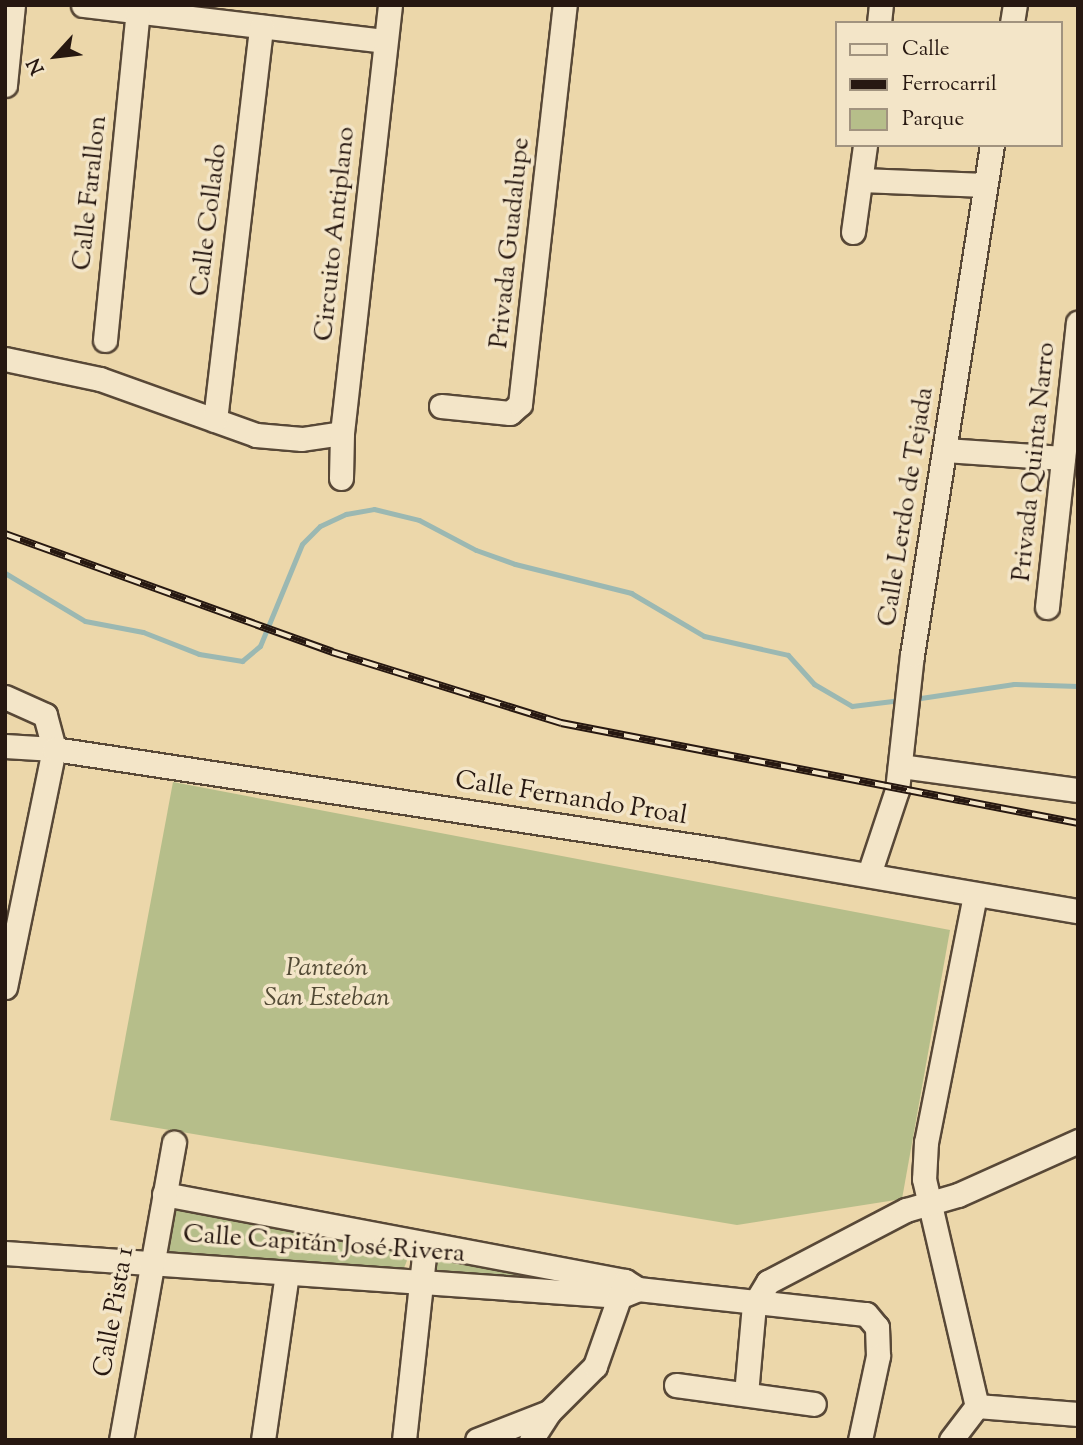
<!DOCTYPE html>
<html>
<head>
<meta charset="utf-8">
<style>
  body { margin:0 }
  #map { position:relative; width:1083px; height:1445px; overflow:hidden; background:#ecd7aa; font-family:"Sorts Mill Goudy",serif }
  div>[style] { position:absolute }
  .green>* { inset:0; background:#b6be8a }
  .stream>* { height:5px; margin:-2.5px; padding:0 2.5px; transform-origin:2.5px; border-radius:2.5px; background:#9bb8b2 }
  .roads { filter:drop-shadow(2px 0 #584837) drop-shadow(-2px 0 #584837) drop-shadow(0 2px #584837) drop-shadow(0 -2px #584837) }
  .minor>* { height:23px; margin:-11.5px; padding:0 11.5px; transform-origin:11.5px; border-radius:11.5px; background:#f3e5c8 }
  .rail>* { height:8px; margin-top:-4px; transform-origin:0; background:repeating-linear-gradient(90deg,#f3e5c8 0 16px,#271811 0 32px); box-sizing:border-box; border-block:2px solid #271811 }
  span { translate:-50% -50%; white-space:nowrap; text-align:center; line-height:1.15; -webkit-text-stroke:7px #f3e5c8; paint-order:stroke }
  .street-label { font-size:26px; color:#271811 }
  .park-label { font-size:26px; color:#524a35; font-style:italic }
  .frame { position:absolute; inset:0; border:7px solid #271811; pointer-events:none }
  .legend { position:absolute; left:835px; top:21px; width:228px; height:126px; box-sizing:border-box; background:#f3e5c8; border:2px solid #a1937f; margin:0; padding:9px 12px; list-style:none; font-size:21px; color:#271811 }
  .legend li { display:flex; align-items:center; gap:14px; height:35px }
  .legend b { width:35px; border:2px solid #a1937f }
  .north { position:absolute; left:21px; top:21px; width:70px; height:70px; -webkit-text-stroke:5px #f3e5c8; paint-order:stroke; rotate:243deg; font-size:19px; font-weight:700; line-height:28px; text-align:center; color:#271811 }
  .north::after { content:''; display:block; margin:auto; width:24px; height:32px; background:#271811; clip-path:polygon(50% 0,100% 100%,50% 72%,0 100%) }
</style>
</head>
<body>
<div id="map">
  <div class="green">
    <div style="clip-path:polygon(173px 782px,950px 930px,902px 1199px,737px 1225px,110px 1120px)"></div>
    <div style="clip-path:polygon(174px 1208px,410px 1253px,402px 1273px,165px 1252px)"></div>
    <div style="clip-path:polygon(439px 1252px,612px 1284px,434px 1273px)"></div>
  </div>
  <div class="stream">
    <div style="left:5px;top:573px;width:93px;rotate:31deg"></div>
    <div style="left:85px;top:621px;width:59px;rotate:10.7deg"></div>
    <div style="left:143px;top:632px;width:60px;rotate:21.4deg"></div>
    <div style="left:199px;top:654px;width:44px;rotate:9.2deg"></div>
    <div style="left:242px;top:661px;width:23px;rotate:-40deg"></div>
    <div style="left:260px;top:646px;width:110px;rotate:-67.6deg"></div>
    <div style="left:302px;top:544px;width:25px;rotate:-45deg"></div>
    <div style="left:320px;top:526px;width:29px;rotate:-25deg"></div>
    <div style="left:346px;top:514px;width:28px;rotate:-10deg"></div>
    <div style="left:374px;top:509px;width:46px;rotate:13.7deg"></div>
    <div style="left:419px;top:520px;width:64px;rotate:27.8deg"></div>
    <div style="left:476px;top:550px;width:41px;rotate:19.7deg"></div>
    <div style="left:515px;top:564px;width:120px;rotate:14deg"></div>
    <div style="left:631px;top:593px;width:85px;rotate:30.5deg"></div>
    <div style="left:704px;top:636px;width:86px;rotate:12.7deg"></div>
    <div style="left:788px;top:655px;width:39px;rotate:48deg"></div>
    <div style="left:814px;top:684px;width:44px;rotate:30.1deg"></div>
    <div style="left:852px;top:706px;width:49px;rotate:-7deg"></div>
    <div style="left:914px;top:699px;width:101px;rotate:-8.5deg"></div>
    <div style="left:1014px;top:684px;width:64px;rotate:1.8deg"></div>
  </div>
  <div class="roads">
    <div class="minor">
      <div style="left:83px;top:5px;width:304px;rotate:6.8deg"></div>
      <div style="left:879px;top:23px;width:18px;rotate:-84deg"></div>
      <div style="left:1012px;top:23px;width:18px;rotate:-81deg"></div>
      <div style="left:5px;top:85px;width:80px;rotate:-84.3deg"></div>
      <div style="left:861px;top:180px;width:124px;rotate:2.3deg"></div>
      <div style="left:853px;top:232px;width:88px;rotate:-82.1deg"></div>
      <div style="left:105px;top:340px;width:332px;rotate:-84.3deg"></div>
      <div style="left:5px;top:359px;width:97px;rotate:11.9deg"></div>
      <div style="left:100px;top:379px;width:166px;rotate:19.7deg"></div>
      <div style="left:256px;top:435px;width:46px;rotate:5deg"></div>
      <div style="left:302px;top:439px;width:40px;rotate:-8.5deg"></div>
      <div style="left:441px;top:406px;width:69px;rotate:5.8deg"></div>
      <div style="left:510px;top:413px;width:13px;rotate:-42deg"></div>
      <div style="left:520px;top:404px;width:402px;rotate:-83.6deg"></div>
      <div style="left:215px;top:420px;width:396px;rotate:-83.3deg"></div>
      <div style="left:945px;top:450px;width:118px;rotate:3.9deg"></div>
      <div style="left:341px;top:478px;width:45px;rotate:-88.7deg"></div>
      <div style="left:342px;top:433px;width:431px;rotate:-83.6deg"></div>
      <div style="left:1047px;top:607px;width:286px;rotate:-83.8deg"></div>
      <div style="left:5px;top:697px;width:44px;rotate:24.2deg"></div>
      <div style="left:45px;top:715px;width:35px;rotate:75deg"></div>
      <div style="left:54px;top:749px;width:243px;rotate:101.6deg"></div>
      <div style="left:5px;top:746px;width:49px;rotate:3.5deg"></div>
      <div style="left:54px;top:749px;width:674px;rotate:8.62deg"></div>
      <div style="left:720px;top:850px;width:363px;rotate:9.7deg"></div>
      <div style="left:900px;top:766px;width:180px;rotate:7.7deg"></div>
      <div style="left:869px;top:874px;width:89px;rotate:-71.6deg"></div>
      <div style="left:897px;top:790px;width:136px;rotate:-83.7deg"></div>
      <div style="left:912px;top:655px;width:516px;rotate:-81.09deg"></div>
      <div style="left:975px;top:895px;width:252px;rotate:101.2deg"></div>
      <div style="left:926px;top:1142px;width:37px;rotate:93deg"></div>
      <div style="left:924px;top:1179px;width:233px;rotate:76.9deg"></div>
      <div style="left:164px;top:1194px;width:469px;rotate:10.7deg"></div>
      <div style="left:625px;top:1281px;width:15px;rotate:32deg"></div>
      <div style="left:638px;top:1289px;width:229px;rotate:6.3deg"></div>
      <div style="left:866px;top:1314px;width:17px;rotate:50deg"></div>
      <div style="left:877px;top:1327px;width:29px;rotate:88deg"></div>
      <div style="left:878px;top:1356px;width:86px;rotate:102.1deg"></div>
      <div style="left:5px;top:1253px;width:617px;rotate:3.99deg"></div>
      <div style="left:621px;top:1296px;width:18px;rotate:-22deg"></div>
      <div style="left:676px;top:1385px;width:139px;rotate:7.8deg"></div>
      <div style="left:746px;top:1394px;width:89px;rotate:-84.9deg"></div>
      <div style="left:754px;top:1305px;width:27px;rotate:-59deg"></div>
      <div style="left:768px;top:1282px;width:156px;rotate:-27.6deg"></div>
      <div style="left:906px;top:1210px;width:54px;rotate:-16.1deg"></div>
      <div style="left:958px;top:1195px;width:132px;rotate:-24.2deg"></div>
      <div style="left:977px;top:1406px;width:101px;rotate:4.5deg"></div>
      <div style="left:121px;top:1440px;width:302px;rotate:-79.9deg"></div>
      <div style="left:263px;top:1440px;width:168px;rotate:-81.8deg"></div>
      <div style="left:404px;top:1440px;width:195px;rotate:-83.8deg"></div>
      <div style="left:477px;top:1440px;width:77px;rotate:-21.3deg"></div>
      <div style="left:531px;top:1440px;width:33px;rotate:-57deg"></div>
      <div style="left:549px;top:1412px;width:65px;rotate:-45deg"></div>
      <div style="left:595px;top:1366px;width:90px;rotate:-70.6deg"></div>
      <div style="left:951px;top:1440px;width:43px;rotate:-52.6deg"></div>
    </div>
  </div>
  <div class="rail">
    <div style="left:5px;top:534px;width:348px;rotate:19.8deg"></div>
    <div style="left:332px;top:652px;width:240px;rotate:17.2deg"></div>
    <div style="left:561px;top:723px;width:527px;rotate:10.95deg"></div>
  </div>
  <div class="street-label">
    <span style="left:91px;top:193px;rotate:-84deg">Calle Farallon</span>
    <span style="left:210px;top:220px;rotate:-83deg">Calle Collado</span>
    <span style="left:336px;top:234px;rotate:-84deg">Circuito Antiplano</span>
    <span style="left:511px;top:243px;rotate:-84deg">Privada Guadalupe</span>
    <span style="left:1035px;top:462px;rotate:-84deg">Privada Quinta Narro</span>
    <span style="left:907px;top:507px;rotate:-81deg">Calle Lerdo de Tejada</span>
    <span style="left:571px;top:799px;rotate:9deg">Calle Fernando Proal</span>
    <span style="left:324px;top:1245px;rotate:4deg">Calle Capitán José Rivera</span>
    <span style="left:115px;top:1312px;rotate:-80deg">Calle Pista 1</span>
  </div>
  <div class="park-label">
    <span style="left:327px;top:984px">Panteón<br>San Esteban</span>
  </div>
  <div class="frame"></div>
  <ul class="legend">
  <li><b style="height:9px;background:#f3e5c8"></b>Calle</li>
  <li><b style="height:9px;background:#271811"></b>Ferrocarril</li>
  <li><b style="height:19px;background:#b6be8a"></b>Parque</li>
  </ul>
  <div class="north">N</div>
</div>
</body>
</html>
